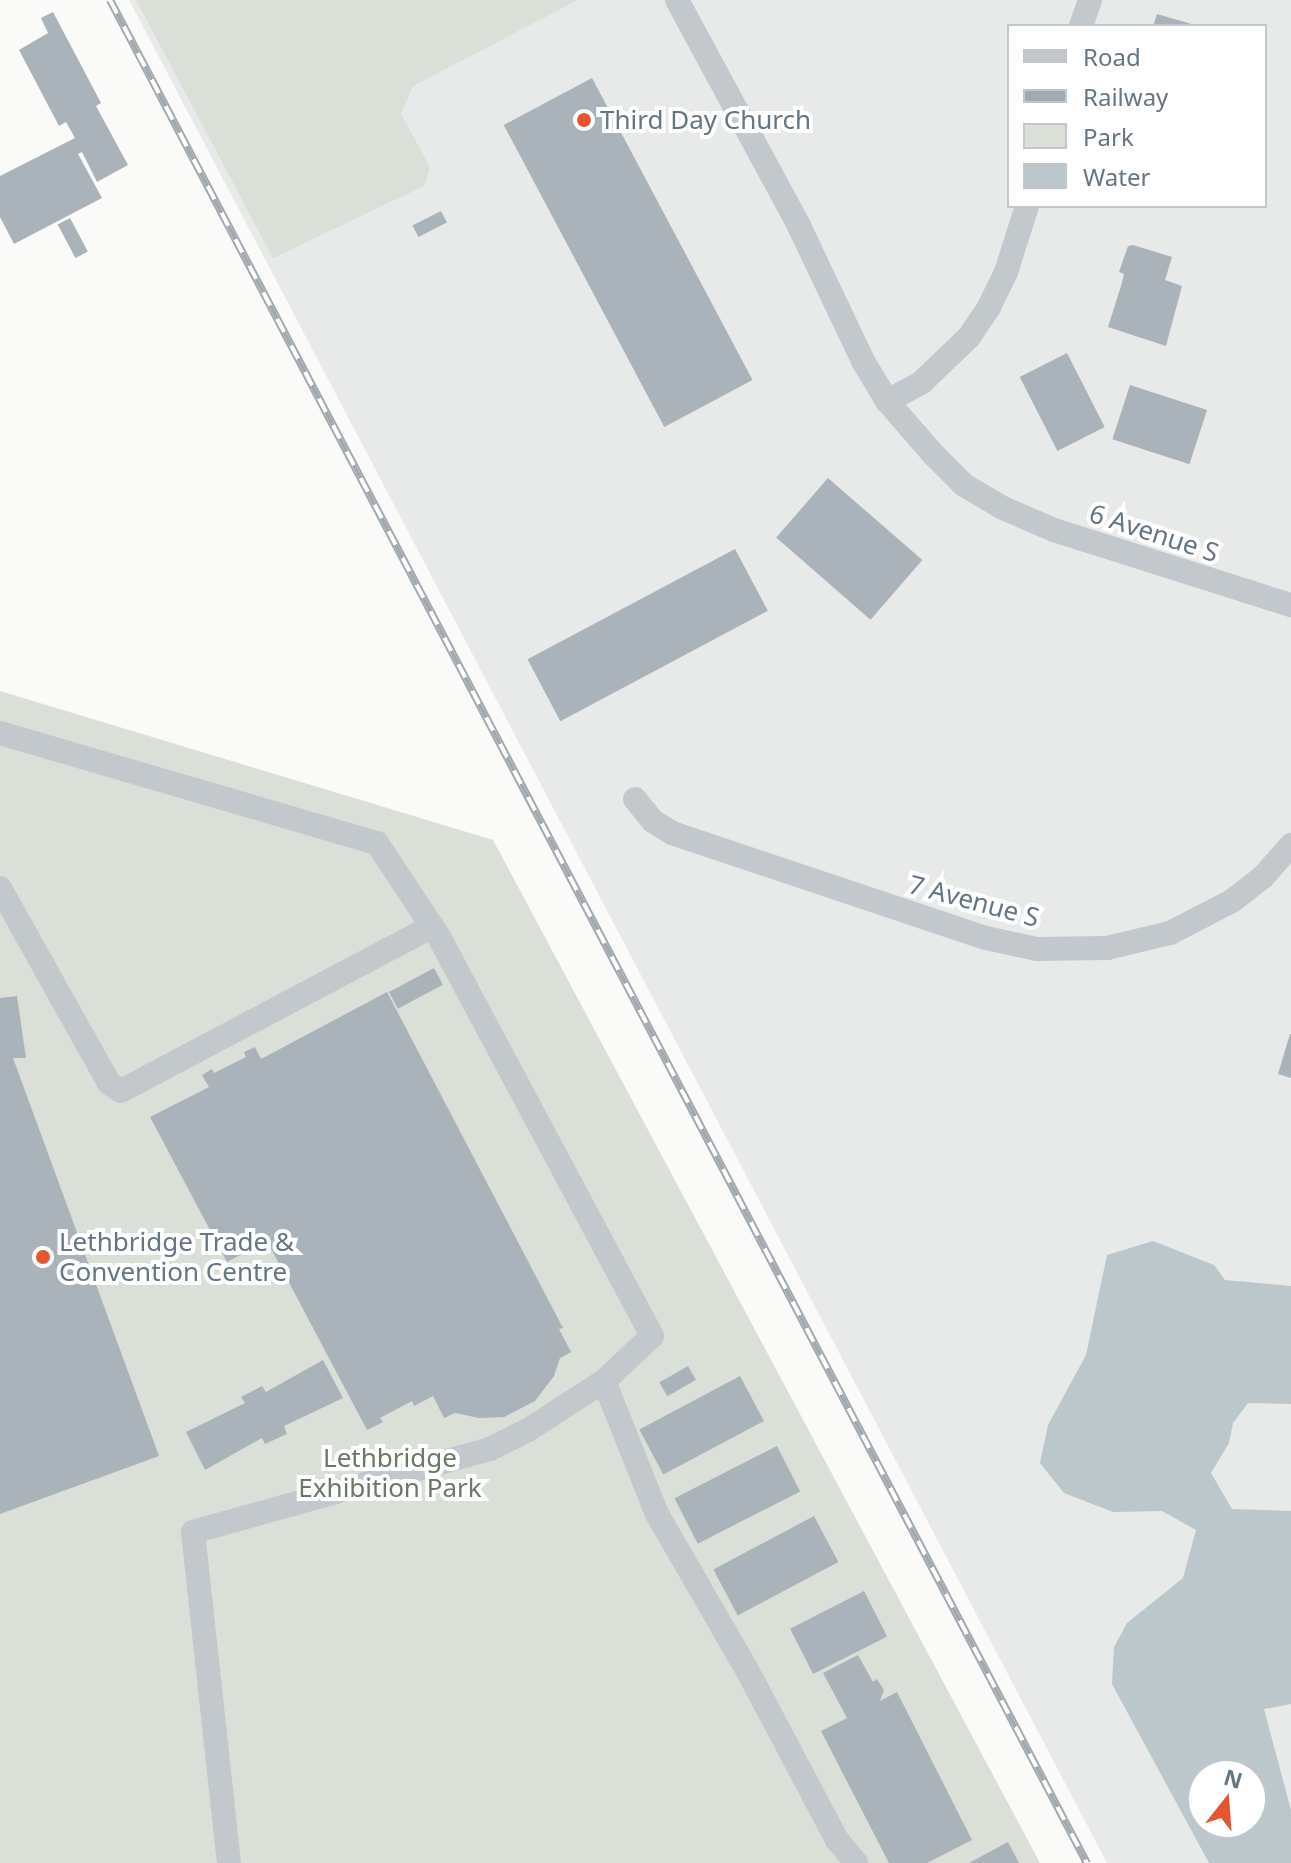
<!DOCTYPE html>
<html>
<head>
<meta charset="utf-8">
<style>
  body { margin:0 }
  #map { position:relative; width:1291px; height:1863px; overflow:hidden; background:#fafaf8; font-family:"Noto Sans",sans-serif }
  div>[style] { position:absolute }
  .built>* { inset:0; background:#e8e9e9 }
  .green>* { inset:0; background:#dadfd7 }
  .water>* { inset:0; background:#bbc7cb }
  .building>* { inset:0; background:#aab3b9; transform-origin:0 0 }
  .minor>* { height:24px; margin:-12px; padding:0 12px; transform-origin:12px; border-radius:12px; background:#c3c8cc }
  .rail>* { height:8px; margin-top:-4px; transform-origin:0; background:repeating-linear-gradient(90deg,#fff 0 15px,#a2aab0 0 30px); box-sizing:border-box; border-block:2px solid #a2aab0 }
  .dots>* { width:22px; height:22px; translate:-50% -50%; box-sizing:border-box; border:4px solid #fff; border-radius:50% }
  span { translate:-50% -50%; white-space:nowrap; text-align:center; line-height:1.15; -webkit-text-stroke:8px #fff; paint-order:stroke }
  .poi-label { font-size:26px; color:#657683 }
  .left { translate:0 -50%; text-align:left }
  .street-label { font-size:26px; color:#657683 }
  .park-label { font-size:26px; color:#687a64 }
  .legend { position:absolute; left:1007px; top:24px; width:260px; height:184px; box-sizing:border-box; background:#fff; border:2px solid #c1c8cd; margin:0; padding:10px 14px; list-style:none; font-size:24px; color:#657683 }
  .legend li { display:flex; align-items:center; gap:16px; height:40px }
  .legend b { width:40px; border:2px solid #c1c8cd }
  .north { position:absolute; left:1187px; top:1759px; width:80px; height:80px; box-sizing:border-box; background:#fff; border:2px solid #c1c8cd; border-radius:50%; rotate:17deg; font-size:22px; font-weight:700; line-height:32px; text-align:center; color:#657683 }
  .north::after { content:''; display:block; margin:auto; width:28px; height:36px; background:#e4572e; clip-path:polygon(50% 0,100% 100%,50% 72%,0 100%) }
</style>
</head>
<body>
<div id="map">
  <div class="built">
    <div style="clip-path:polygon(evenodd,129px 0,1291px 0,1291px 1863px,1107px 1863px,129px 0,1009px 26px,1265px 26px,1265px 206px,1009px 206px,1009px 26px,129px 0,1203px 1775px,1251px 1775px,1251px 1823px,1203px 1823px,1203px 1775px)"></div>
  </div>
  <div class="green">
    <div style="clip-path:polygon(136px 0,578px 0,413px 86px,401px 114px,430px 167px,424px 186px,273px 258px)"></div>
    <div style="clip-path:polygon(0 691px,493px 840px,1040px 1863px,0 1863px)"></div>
  </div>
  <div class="water">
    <div style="clip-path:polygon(evenodd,1153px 1241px,1214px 1265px,1225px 1280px,1291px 1286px,1291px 1404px,1248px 1403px,1233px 1423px,1229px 1443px,1211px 1473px,1232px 1509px,1291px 1511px,1291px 1704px,1264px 1709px,1291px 1810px,1291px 1863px,1209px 1863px,1112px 1684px,1114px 1647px,1127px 1623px,1183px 1578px,1196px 1530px,1162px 1511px,1113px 1512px,1064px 1493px,1040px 1463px,1048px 1425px,1086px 1355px,1107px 1255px,1153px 1241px,1203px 1775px,1251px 1775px,1251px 1823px,1203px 1823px,1203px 1775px)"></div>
  </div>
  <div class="building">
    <div style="clip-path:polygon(53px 12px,101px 103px,96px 106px,128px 165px,97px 182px,82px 152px,78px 154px,102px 198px,14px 244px,0 217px,0 176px,75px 138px,66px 122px,59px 126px,19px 50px,48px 33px,41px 18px)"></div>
    <div style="clip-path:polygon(1157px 14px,1195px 25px,1195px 26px,1153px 26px)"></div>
    <div style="left:592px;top:78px;width:342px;height:100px;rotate:62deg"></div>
    <div style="left:441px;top:211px;width:13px;height:32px;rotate:63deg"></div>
    <div style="left:70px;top:218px;width:38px;height:14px;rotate:62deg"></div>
    <div style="clip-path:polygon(1133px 245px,1172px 257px,1165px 280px,1182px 286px,1166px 346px,1108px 327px,1121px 286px,1124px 274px,1119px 272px,1128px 246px)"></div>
    <div style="left:1067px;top:353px;width:83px;height:53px;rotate:63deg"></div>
    <div style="left:1130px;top:385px;width:81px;height:57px;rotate:18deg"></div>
    <div style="left:828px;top:478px;width:125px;height:79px;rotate:41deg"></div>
    <div style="left:735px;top:549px;width:70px;height:235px;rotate:62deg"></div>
    <div style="left:434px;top:968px;width:19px;height:51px;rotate:62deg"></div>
    <div style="clip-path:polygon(387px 992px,563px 1328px,559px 1329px,571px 1352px,560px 1358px,554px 1376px,535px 1401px,504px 1417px,479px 1418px,455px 1413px,444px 1418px,433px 1396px,414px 1406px,412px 1401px,380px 1418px,383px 1422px,367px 1430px,267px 1241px,227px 1262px,150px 1117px,209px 1087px,202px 1075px,212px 1069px,214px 1073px,246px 1057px,244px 1052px,255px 1047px,261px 1059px)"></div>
    <div style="clip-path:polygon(17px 996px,26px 1058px,13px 1058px,159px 1456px,0 1514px,0 998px)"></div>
    <div style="clip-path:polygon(1290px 1034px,1291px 1034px,1291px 1078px,1278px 1074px)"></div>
    <div style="clip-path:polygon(323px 1360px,343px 1398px,284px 1426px,287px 1434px,265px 1444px,262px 1438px,205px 1470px,186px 1432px,245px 1403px,241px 1397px,262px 1386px,266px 1392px)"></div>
    <div style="left:688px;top:1366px;width:16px;height:33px;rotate:60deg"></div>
    <div style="left:740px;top:1376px;width:51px;height:114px;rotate:62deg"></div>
    <div style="left:777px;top:1446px;width:51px;height:115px;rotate:63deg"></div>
    <div style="left:814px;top:1516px;width:52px;height:114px;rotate:62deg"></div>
    <div style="left:864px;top:1591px;width:51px;height:83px;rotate:63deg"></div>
    <div style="clip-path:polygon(858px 1655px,873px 1682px,877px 1679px,884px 1690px,880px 1701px,897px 1692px,972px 1840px,927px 1863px,889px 1863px,821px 1731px,847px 1718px,823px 1673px)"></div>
    <div style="clip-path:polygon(1008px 1842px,1019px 1863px,969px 1863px)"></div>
  </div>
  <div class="minor">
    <div style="left:677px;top:0;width:257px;rotate:61.6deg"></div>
    <div style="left:799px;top:226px;width:149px;rotate:64.6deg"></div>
    <div style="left:863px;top:361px;width:47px;rotate:59deg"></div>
    <div style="left:887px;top:401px;width:72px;rotate:49deg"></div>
    <div style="left:934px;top:455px;width:42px;rotate:45deg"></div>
    <div style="left:964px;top:485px;width:45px;rotate:30.5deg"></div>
    <div style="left:1003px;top:508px;width:56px;rotate:23.3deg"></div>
    <div style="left:1054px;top:530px;width:249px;rotate:17.6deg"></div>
    <div style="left:1081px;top:26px;width:28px;rotate:-71deg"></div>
    <div style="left:887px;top:401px;width:40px;rotate:-28deg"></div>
    <div style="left:922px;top:382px;width:65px;rotate:-43.8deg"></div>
    <div style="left:969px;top:337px;width:36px;rotate:-56deg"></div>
    <div style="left:989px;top:307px;width:39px;rotate:-64deg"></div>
    <div style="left:1006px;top:272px;width:69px;rotate:-72.3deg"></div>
    <div style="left:0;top:733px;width:393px;rotate:16.3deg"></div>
    <div style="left:377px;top:843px;width:113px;rotate:56.6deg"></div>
    <div style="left:439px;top:937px;width:452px;rotate:61.9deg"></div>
    <div style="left:652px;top:1336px;width:66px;rotate:136.8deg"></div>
    <div style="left:604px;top:1381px;width:90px;rotate:147.2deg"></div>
    <div style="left:528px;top:1430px;width:42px;rotate:153.4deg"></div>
    <div style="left:490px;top:1449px;width:308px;rotate:164.4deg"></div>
    <div style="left:193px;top:1532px;width:333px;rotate:83.8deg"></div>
    <div style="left:635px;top:799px;width:28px;rotate:51deg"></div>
    <div style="left:653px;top:821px;width:22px;rotate:32deg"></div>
    <div style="left:672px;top:833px;width:331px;rotate:18.5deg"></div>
    <div style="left:986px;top:938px;width:52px;rotate:12.2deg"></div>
    <div style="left:1037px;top:949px;width:70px;rotate:-0.8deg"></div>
    <div style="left:1107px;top:948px;width:65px;rotate:-13.4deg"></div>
    <div style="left:1170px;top:933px;width:70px;rotate:-27.3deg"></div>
    <div style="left:1232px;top:901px;width:39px;rotate:-38deg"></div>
    <div style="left:1263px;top:877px;width:43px;rotate:-48.8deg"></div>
    <div style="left:0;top:888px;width:223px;rotate:60.8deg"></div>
    <div style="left:109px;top:1083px;width:14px;rotate:34deg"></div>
    <div style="left:121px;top:1091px;width:352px;rotate:-27.9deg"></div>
    <div style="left:604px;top:1381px;width:143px;rotate:68.3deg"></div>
    <div style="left:657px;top:1514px;width:178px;rotate:60deg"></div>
    <div style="left:746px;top:1668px;width:195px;rotate:62.1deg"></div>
    <div style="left:837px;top:1840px;width:30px;rotate:50deg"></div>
  </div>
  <div class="rail">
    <div style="left:110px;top:0;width:2104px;rotate:62.33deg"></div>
  </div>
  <div class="dots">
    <div style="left:584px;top:120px;background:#e4572e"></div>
    <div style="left:43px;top:1257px;background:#e4572e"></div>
  </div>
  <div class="poi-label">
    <span class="left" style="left:600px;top:120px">Third Day Church</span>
    <span class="left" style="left:59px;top:1257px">Lethbridge Trade &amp;<br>Convention Centre</span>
  </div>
  <div class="street-label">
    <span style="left:1154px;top:533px;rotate:18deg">6 Avenue S</span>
    <span style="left:974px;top:901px;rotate:15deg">7 Avenue S</span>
  </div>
  <div class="park-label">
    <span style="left:390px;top:1473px">Lethbridge<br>Exhibition Park</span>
  </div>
  <ul class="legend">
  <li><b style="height:10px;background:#c3c8cc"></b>Road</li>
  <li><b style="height:10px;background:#a2aab0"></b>Railway</li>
  <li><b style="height:22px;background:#dadfd7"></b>Park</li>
  <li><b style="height:22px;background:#bbc7cb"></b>Water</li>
  </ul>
  <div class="north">N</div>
</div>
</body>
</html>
